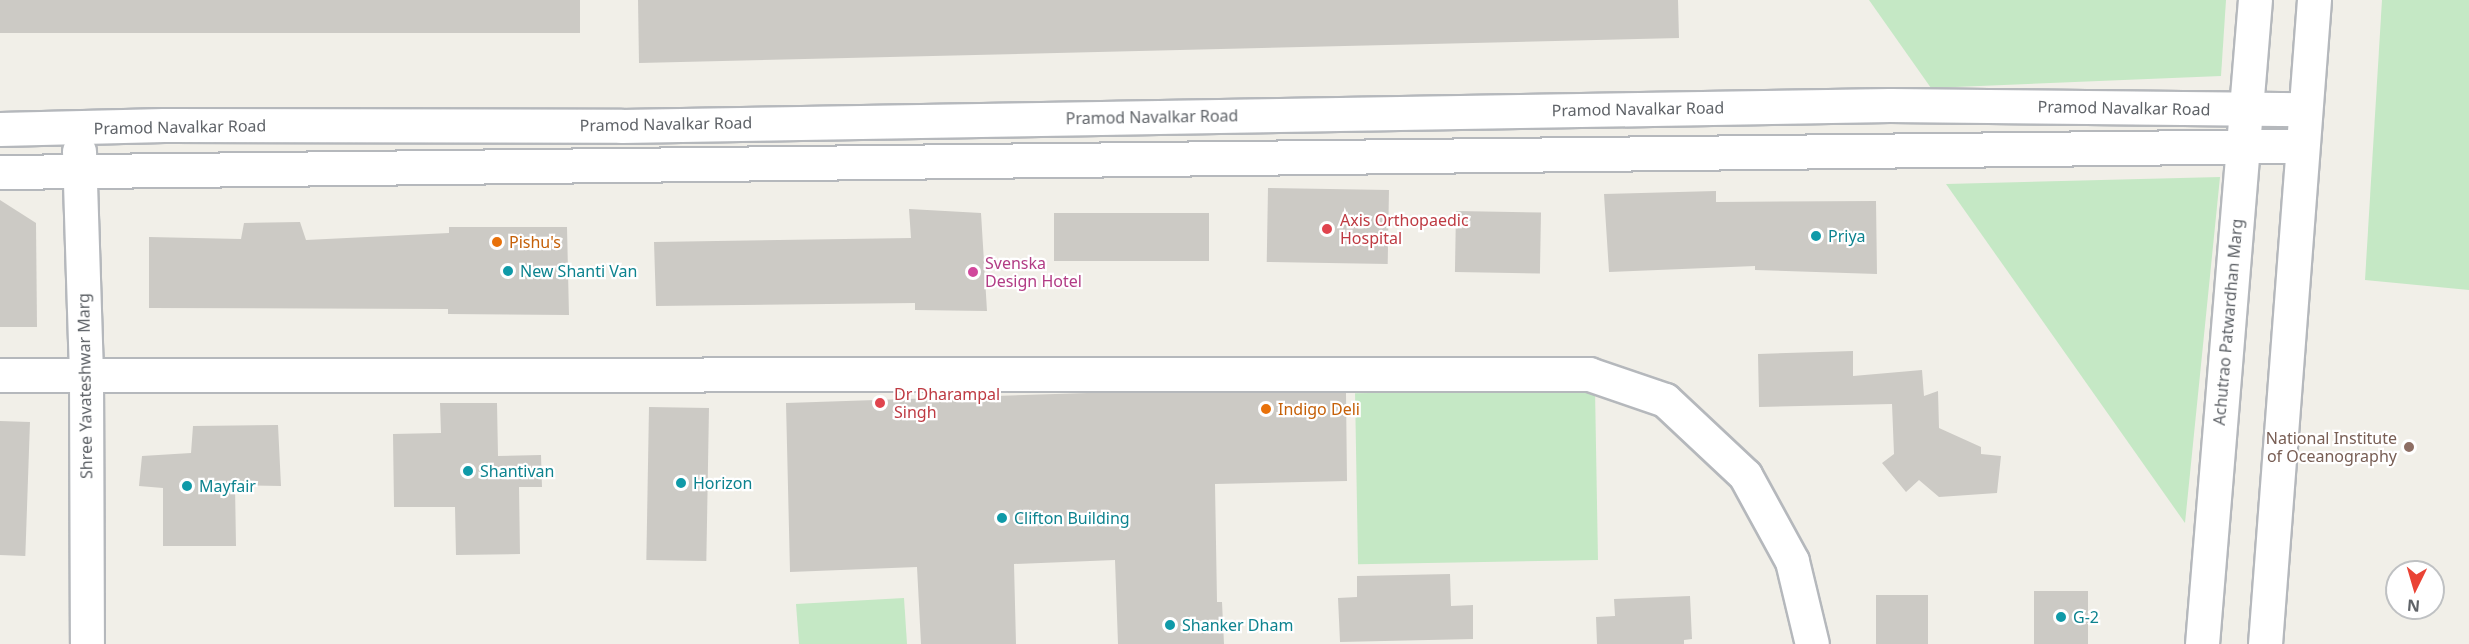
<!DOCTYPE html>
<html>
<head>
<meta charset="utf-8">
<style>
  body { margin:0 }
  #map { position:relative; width:2469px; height:644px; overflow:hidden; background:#f1efe8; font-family:"Noto Sans",sans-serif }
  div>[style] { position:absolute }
  .green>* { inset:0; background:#c5e8c5; transform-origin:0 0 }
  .building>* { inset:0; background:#cccac5; transform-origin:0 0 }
  .roads { filter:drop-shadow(2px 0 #b5b8bc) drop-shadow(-2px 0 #b5b8bc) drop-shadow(0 2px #b5b8bc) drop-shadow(0 -2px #b5b8bc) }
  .street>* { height:33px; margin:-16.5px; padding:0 16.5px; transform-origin:16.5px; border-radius:16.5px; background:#fff }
  .secondary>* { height:33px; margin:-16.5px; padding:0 16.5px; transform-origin:16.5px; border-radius:16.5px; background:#fff }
  .dots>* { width:16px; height:16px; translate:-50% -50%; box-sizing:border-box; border:3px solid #fff; border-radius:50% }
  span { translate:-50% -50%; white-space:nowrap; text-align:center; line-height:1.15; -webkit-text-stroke:4.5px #fff; paint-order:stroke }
  .street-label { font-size:16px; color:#5f6368 }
  .health-label { font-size:16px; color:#be3a42 }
  .left { translate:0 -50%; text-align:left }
  .culture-label { font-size:16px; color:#0d838f }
  .food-label { font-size:16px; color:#c56008 }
  .hotel-label { font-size:16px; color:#b23c85 }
  .education-label { font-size:16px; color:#785e54 }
  .right { translate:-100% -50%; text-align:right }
  .north { position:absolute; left:2385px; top:560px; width:60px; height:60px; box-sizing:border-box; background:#fff; border:2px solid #bfc1c3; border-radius:50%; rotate:185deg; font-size:16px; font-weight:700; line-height:24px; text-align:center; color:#5f6368 }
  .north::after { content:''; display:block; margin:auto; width:21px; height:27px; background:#ea4335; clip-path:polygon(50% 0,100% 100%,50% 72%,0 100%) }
</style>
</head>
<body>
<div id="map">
  <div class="green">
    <div style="clip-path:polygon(1869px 0,2226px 0,2221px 76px,1931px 88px)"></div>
    <div style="clip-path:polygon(2382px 0,2469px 0,2469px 290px,2365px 280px)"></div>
    <div style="clip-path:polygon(2220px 177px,2185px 523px,1946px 184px)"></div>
    <div style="left:1595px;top:389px;width:171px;height:240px;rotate:89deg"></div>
    <div style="clip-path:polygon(904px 598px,907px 644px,799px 644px,796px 604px)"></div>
  </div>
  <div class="building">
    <div style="left:0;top:0;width:580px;height:33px"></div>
    <div style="clip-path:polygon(638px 0,1678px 0,1679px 38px,639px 63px)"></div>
    <div style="left:1268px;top:188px;width:121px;height:74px;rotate:1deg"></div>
    <div style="clip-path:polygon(1716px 191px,1716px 202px,1876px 201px,1877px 274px,1755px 270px,1755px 266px,1609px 272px,1604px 194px)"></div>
    <div style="clip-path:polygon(0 200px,36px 223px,37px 327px,0 327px)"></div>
    <div style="clip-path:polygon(909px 209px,981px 213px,987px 311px,915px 310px,915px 303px,656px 306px,654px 242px,911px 238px)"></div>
    <div style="left:1456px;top:211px;width:85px;height:61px;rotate:1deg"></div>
    <div style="left:1054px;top:213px;width:155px;height:48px"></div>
    <div style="clip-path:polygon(300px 222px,306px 240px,449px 233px,449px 227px,567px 227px,569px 315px,448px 314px,448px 309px,149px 308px,149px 237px,241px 239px,244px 223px)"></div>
    <div style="clip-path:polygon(1853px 351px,1853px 376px,1922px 370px,1924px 396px,1938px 391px,1939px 428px,1981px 447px,1981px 454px,2001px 456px,1997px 493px,1939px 497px,1919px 480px,1906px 492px,1882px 463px,1894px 454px,1892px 404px,1759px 407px,1758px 354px)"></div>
    <div style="clip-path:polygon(1087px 393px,1346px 393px,1347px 481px,1215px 484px,1217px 602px,1222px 602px,1224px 644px,1118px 644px,1115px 560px,1014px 564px,1016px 644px,921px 644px,917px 567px,790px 572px,786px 403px)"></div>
    <div style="clip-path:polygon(440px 403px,497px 403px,498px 456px,541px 455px,542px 487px,519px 487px,520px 554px,456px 555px,455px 507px,394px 507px,393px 434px,441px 433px)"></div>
    <div style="left:649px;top:407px;width:60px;height:153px;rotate:1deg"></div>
    <div style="left:0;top:421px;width:30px;height:134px;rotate:2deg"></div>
    <div style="clip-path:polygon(278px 425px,281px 486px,235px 485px,236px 546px,163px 546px,163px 488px,139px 486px,142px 456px,191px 453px,193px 426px)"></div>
    <div style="clip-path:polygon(1450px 574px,1451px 606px,1473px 605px,1473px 639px,1340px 642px,1338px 598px,1357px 597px,1357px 576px)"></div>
    <div style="left:2034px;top:591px;width:54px;height:53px"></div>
    <div style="left:1876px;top:595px;width:52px;height:49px"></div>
    <div style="clip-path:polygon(1690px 596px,1692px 639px,1684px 640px,1684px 644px,1597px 644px,1596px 617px,1615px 616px,1614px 599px)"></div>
  </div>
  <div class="roads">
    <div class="street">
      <div style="left:0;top:375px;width:1589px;rotate:-0.04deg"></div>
      <div style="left:1589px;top:374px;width:80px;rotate:18.9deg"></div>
      <div style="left:1665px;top:400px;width:110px;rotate:43.2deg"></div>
      <div style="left:1745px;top:475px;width:98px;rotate:61.3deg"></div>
      <div style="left:1792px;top:561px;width:85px;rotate:76.5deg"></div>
    </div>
    <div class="secondary">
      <div style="left:0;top:129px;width:164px;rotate:-1.4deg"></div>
      <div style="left:164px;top:125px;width:457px;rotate:0.1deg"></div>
      <div style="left:621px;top:126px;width:1269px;rotate:-0.95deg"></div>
      <div style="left:1890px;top:105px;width:415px;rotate:0.6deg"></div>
      <div style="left:79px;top:151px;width:223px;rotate:88.2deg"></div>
      <div style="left:86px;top:374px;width:270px;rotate:89.8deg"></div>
      <div style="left:0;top:172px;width:2302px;rotate:-0.65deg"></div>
      <div style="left:2202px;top:644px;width:646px;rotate:-85.3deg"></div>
      <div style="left:2265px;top:644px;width:646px;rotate:-85.65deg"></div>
    </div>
  </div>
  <div class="dots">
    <div style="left:1327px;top:229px;background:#e0444e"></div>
    <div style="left:1816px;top:236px;background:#0f9aa8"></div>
    <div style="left:497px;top:242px;background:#e8710a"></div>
    <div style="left:508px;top:271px;background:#0f9aa8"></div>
    <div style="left:973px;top:272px;background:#d1479c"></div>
    <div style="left:880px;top:403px;background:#e0444e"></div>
    <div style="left:1266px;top:409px;background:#e8710a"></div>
    <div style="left:2409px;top:447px;background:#8d6e63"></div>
    <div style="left:468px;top:471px;background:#0f9aa8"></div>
    <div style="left:681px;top:483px;background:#0f9aa8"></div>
    <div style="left:187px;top:486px;background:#0f9aa8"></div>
    <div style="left:1002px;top:518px;background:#0f9aa8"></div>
    <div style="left:2061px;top:617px;background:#0f9aa8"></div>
    <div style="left:1170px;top:625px;background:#0f9aa8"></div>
  </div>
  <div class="street-label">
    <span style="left:2124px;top:108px;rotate:1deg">Pramod Navalkar Road</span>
    <span style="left:1638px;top:109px;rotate:-1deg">Pramod Navalkar Road</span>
    <span style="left:1152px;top:117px;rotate:-1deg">Pramod Navalkar Road</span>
    <span style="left:666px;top:124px;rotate:-1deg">Pramod Navalkar Road</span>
    <span style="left:180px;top:127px;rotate:-1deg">Pramod Navalkar Road</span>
    <span style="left:2228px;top:322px;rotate:-85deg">Achutrao Patwardhan Marg</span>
    <span style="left:85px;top:386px;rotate:-91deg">Shree Yavateshwar Marg</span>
  </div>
  <div class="health-label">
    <span class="left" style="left:1340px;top:229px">Axis Orthopaedic<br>Hospital</span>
    <span class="left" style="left:894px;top:403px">Dr Dharampal<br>Singh</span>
  </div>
  <div class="culture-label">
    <span class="left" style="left:1828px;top:236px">Priya</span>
    <span class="left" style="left:520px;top:271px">New Shanti Van</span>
    <span class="left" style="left:480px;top:471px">Shantivan</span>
    <span class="left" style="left:693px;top:483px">Horizon</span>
    <span class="left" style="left:199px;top:486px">Mayfair</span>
    <span class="left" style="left:1014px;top:518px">Clifton Building</span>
    <span class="left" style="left:2073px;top:617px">G-2</span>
    <span class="left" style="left:1182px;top:625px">Shanker Dham</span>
  </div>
  <div class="food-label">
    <span class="left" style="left:509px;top:242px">Pishu's</span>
    <span class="left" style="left:1278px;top:409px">Indigo Deli</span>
  </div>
  <div class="hotel-label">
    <span class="left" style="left:985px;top:272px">Svenska<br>Design Hotel</span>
  </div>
  <div class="education-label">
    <span class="right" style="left:2397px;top:447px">National Institute<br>of Oceanography</span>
  </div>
  <div class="north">N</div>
</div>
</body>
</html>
